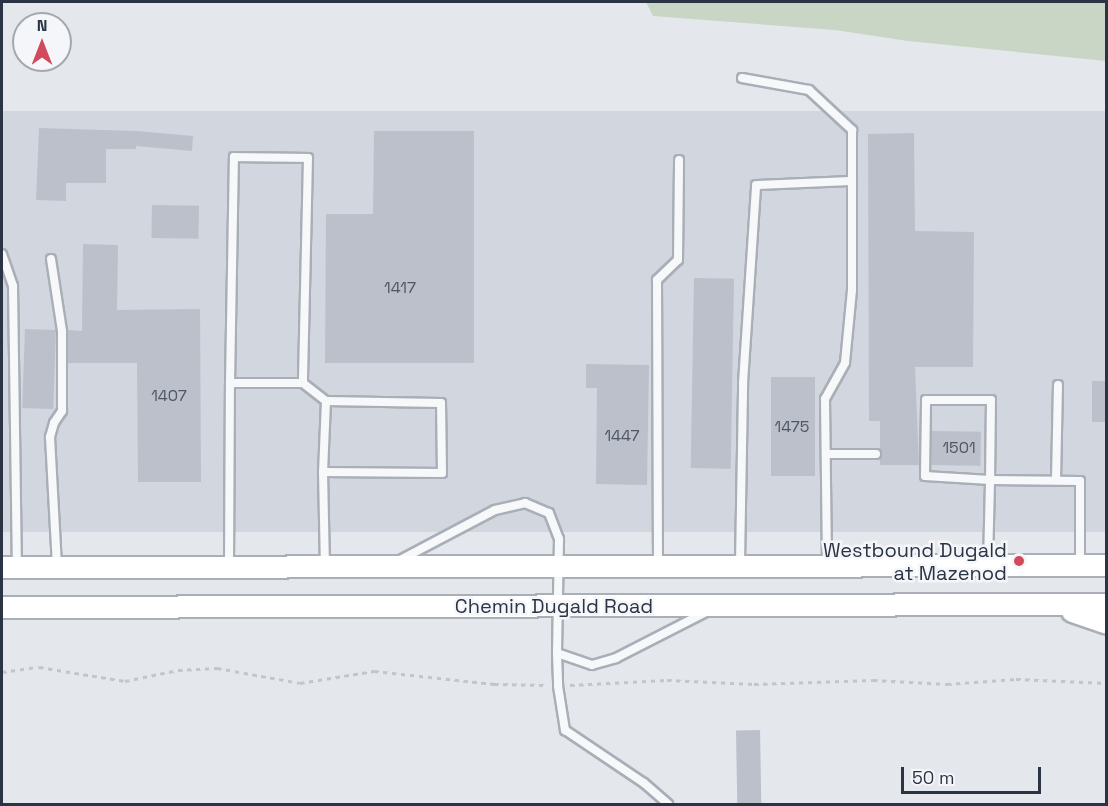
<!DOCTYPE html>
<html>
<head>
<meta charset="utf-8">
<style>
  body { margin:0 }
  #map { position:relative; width:1108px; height:806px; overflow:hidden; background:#e4e7ec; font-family:"Space Grotesk",sans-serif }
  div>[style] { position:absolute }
  .built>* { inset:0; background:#d2d6de; transform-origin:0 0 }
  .green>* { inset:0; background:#c9d6c5 }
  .building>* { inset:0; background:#bbc0ca; transform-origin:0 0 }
  .path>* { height:3px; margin-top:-1.5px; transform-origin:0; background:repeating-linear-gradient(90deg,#c2c5cb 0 4.5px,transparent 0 9px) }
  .roads { filter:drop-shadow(2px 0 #a9aeb7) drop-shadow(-2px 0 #a9aeb7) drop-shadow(0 2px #a9aeb7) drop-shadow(0 -2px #a9aeb7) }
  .lane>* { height:8px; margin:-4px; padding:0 4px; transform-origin:4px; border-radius:4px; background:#f7f8fa }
  .secondary>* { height:21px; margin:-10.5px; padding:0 10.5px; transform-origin:10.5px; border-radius:10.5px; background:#fff }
  .dots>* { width:16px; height:16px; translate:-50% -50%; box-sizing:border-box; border:3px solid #f4f6f9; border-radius:50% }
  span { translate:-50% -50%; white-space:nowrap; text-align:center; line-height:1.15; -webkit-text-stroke:5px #f4f6f9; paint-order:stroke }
  .number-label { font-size:16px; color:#4f5766 }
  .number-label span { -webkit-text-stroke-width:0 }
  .poi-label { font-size:20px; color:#2b3445 }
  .right { translate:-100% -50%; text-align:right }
  .street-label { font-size:20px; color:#2b3445 }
  .frame { position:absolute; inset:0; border:3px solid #2b3445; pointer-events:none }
  .north { position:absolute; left:12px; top:12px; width:60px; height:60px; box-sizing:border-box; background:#f4f6f9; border:2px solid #a4a8b1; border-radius:50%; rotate:0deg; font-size:16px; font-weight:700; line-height:24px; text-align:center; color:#2b3445 }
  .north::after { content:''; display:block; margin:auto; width:21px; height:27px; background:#d1495b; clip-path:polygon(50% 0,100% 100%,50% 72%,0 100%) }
  .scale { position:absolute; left:901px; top:767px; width:140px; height:27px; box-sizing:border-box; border:3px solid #2b3445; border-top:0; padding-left:8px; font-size:18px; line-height:21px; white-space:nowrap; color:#2b3445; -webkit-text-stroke:4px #f4f6f9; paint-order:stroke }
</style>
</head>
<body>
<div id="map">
  <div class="built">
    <div style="left:2px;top:111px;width:1104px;height:421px"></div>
  </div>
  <div class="green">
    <div style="clip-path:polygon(646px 2px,1106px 2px,1106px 61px,908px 41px,835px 30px,653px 16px)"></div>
  </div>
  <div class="building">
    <div style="clip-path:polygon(39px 128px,136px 131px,193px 136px,192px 151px,136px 146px,136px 149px,106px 149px,106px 183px,66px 183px,66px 201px,36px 200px)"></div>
    <div style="clip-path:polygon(374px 131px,474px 131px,474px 363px,325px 363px,326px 214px,373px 214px)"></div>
    <div style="clip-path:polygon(914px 133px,915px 231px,974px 232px,973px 367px,915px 367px,919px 465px,880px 465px,880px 421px,869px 421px,868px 134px)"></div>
    <div style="left:152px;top:205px;width:47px;height:33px;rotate:1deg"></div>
    <div style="clip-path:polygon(83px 244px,118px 245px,117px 310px,200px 309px,201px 482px,138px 482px,137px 363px,68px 363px,68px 330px,82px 331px)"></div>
    <div style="left:694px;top:278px;width:40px;height:190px;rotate:1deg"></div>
    <div style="left:25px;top:329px;width:31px;height:79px;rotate:2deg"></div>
    <div style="clip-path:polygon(586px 364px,649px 365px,647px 485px,596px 484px,597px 388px,586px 388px)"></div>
    <div style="left:771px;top:377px;width:44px;height:99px"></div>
    <div style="left:1092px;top:381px;width:15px;height:41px"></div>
    <div style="left:932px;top:431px;width:49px;height:34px;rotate:1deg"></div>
    <div style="left:760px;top:730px;width:74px;height:24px;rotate:89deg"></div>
  </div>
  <div class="path">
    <div style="left:2px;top:672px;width:37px;rotate:-8deg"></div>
    <div style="left:39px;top:667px;width:87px;rotate:9.2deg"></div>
    <div style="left:125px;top:681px;width:54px;rotate:-11.7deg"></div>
    <div style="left:178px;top:670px;width:39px;rotate:-3deg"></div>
    <div style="left:217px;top:668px;width:84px;rotate:10.2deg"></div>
    <div style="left:300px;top:683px;width:75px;rotate:-9.2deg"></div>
    <div style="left:374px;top:671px;width:121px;rotate:6.2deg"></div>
    <div style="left:494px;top:684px;width:51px;rotate:1.1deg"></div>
    <div style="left:570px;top:685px;width:97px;rotate:-3deg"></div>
    <div style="left:667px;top:680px;width:87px;rotate:2.6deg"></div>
    <div style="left:754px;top:684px;width:119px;rotate:-1.9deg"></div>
    <div style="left:873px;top:680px;width:74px;rotate:3.1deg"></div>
    <div style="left:947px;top:684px;width:69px;rotate:-4.1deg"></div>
    <div style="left:1016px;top:679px;width:90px;rotate:2.5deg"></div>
  </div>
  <div class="roads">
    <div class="lane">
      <div style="left:742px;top:78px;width:68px;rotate:10.2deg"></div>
      <div style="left:809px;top:90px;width:59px;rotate:42.9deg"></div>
      <div style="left:852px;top:130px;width:160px;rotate:90deg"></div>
      <div style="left:852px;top:290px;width:73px;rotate:95.5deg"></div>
      <div style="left:845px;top:363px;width:41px;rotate:119.1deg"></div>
      <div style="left:825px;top:399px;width:164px;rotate:89.3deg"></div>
      <div style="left:2px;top:254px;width:34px;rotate:71deg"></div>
      <div style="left:13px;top:286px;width:279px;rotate:89.2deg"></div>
      <div style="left:51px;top:259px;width:73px;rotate:81.3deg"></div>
      <div style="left:62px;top:331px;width:80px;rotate:90deg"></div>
      <div style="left:62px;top:411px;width:14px;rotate:124deg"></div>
      <div style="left:54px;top:423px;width:15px;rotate:106deg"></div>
      <div style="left:50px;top:437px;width:128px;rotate:86.9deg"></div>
      <div style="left:303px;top:383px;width:29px;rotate:38deg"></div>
      <div style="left:926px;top:400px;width:65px"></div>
      <div style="left:991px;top:400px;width:80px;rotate:90.7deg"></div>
      <div style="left:990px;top:480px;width:65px;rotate:-176.5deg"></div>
      <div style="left:925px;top:476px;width:76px;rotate:-89.2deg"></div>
      <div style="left:826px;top:454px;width:50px"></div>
      <div style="left:323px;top:472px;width:119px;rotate:0.5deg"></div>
      <div style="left:442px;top:473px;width:70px;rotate:-90.8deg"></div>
      <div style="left:441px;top:403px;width:115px;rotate:-179deg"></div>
      <div style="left:326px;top:401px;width:71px;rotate:92.4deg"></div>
      <div style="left:323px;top:472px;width:93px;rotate:88.8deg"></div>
      <div style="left:1056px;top:480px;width:95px;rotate:-88.8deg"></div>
      <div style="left:400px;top:560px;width:107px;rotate:-27.8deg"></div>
      <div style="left:495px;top:510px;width:31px;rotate:-13deg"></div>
      <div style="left:525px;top:503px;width:26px;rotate:23deg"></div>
      <div style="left:549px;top:513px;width:28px;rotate:69deg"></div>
      <div style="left:559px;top:539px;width:114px;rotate:91deg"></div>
      <div style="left:557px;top:653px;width:37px;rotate:19deg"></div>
      <div style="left:592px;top:665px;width:25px;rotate:-16deg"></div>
      <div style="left:616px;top:658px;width:103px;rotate:-27.1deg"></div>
      <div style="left:740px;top:563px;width:180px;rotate:-89deg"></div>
      <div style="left:743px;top:383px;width:198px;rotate:-86.2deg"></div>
      <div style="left:756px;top:185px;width:96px;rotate:-2.4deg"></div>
      <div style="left:658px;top:564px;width:284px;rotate:-90.2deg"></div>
      <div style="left:657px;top:280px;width:29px;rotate:-44deg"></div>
      <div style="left:678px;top:260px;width:100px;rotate:-89.4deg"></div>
      <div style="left:988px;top:564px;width:84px;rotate:-88.6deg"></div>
      <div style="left:990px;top:480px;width:90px;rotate:0.6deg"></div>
      <div style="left:1080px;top:481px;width:82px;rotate:90deg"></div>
      <div style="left:229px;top:565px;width:182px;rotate:-89.7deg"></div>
      <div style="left:230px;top:383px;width:226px;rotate:-89deg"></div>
      <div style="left:234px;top:157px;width:74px;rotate:0.8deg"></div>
      <div style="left:308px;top:158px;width:225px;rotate:91.3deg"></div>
      <div style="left:303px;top:383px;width:73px;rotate:180deg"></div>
      <div style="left:557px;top:653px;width:33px;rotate:88deg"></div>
      <div style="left:558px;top:686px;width:45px;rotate:81deg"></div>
      <div style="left:565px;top:730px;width:95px;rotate:33.9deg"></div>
      <div style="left:644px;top:783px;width:32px;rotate:41deg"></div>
    </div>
    <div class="secondary">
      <div style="left:2px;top:567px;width:1104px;rotate:-0.1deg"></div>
      <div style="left:2px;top:607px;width:1104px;rotate:-0.16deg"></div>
      <div style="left:1072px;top:611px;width:36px;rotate:19deg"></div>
    </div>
  </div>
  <div class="dots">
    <div style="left:1019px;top:561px;background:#d1495b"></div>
  </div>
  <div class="number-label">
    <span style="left:400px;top:288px">1417</span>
    <span style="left:169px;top:396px">1407</span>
    <span style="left:792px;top:427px">1475</span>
    <span style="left:622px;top:436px">1447</span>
    <span style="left:959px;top:448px">1501</span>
  </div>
  <div class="poi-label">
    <span class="right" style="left:1007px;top:562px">Westbound Dugald<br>at Mazenod</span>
  </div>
  <div class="street-label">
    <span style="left:554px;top:606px">Chemin Dugald Road</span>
  </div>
  <div class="frame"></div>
  <div class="north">N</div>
  <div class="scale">50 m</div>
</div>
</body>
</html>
